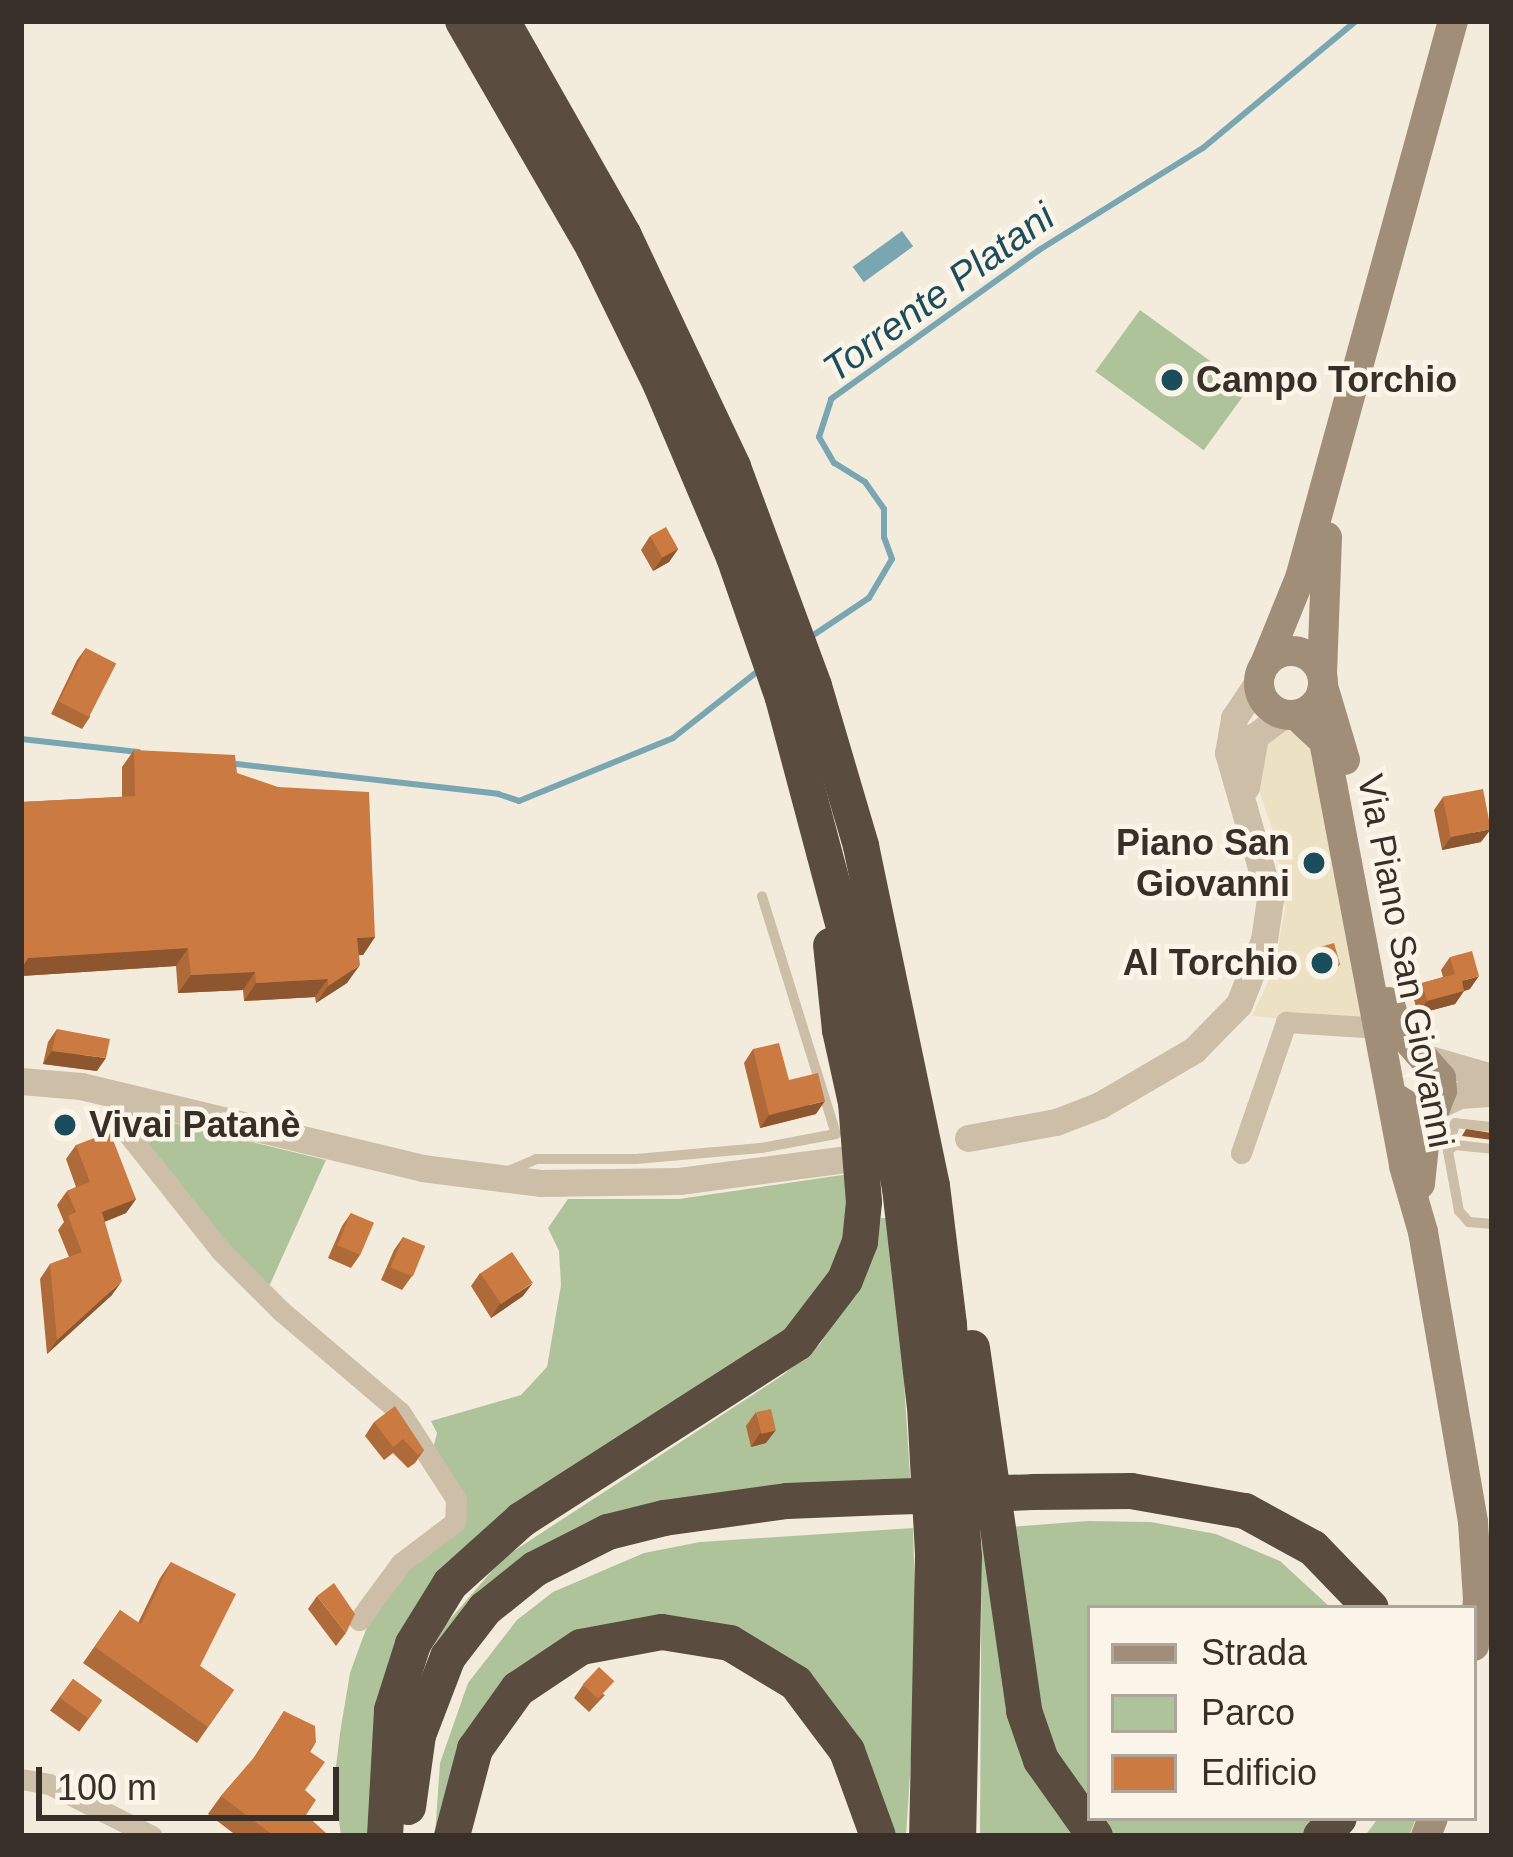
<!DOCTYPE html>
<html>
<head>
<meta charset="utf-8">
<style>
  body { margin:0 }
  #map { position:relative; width:1513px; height:1857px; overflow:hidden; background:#f3ecdc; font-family:Arial,sans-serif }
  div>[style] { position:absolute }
  .green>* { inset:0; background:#afc39b; transform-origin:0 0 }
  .plaza>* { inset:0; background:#ece1c2 }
  .water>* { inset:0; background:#7aa6b2; transform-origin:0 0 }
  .stream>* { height:6px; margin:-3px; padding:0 3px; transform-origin:3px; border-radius:3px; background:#7aa6b2 }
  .service>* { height:10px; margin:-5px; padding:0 5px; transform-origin:5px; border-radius:5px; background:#ccbea7 }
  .minor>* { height:21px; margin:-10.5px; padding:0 10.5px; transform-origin:10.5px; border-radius:10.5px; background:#ccbea7 }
  .tertiary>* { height:27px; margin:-13.5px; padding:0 13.5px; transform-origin:13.5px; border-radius:13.5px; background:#ccbea7 }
  .secondary>* { height:30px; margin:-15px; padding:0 15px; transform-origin:15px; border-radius:15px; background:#a08e78 }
  .secondary>.ring { margin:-15px; padding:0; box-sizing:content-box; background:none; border:30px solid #a08e78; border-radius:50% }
  .motorway>* { height:36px; margin:-18px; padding:0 18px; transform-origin:18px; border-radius:18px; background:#5a4c3f }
  .motorway-bridge>* { height:36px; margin:-18px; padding:0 18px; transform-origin:18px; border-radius:18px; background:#5a4c3f }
  .wall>* { inset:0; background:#af6a39; transform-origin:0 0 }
  .shaded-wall>* { inset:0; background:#8e562e }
  .building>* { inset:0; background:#cb7b42; transform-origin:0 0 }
  .dots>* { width:33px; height:33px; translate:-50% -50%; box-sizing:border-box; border:6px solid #fbf5e9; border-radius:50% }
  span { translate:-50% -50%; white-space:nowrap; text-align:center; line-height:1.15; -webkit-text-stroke:9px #fbf5e9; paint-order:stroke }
  .poi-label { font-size:36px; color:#383028; font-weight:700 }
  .left { translate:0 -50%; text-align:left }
  .right { translate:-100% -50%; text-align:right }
  .street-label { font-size:36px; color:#383028 }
  .water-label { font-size:39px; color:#1b4d5c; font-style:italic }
  .frame { position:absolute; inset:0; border:24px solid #383028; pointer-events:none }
  .legend { position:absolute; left:1087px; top:1605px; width:390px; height:216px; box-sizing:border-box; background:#fbf5e9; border:3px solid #ada69c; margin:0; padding:15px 21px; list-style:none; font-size:36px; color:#383028 }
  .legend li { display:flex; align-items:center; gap:24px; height:60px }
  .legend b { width:60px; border:3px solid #ada69c }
  .scale { position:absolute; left:36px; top:1767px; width:303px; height:54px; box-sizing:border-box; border:6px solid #383028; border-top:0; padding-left:15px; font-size:36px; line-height:42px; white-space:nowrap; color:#383028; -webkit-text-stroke:9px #fbf5e9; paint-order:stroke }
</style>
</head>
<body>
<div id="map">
  <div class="green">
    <div style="left:1140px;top:310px;width:134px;height:76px;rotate:36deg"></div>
    <div style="clip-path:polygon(141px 1115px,326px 1160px,267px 1291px,135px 1134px)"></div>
    <div style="clip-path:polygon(856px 1173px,853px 1230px,814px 1309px,448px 1573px,376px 1836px,341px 1836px,334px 1783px,340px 1733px,350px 1673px,362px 1640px,377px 1602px,406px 1567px,463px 1524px,433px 1449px,437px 1433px,431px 1421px,521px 1395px,547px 1367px,561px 1285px,559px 1251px,548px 1228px,568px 1199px,679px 1199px)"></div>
    <div style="clip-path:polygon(881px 1218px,886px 1218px,903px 1366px,911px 1490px,592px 1533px,418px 1685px,440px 1631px,503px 1558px,783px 1375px,820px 1344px,866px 1273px)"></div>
    <div style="clip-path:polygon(982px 1474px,1002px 1647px,1080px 1836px,980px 1836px)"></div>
    <div style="clip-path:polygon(1088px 1521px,1151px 1522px,1216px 1534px,1280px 1561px,1331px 1608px,1090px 1608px,1090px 1816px,1050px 1754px,1009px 1527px)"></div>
    <div style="clip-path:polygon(913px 1528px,917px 1666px,906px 1836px,889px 1836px,769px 1653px,568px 1646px,435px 1836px,440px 1763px,468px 1683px,517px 1620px,553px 1592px,644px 1553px,700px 1542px)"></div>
    <div style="clip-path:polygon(1092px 1818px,1321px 1818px,1301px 1836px,1110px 1836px)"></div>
    <div style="clip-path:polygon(1378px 1818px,1416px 1818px,1409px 1836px,1365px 1836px)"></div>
  </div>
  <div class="plaza">
    <div style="clip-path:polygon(1307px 723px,1381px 1028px,1252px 1016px,1274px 969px,1285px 908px,1276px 840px,1247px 756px,1255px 736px)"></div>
  </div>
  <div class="water">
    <div style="left:902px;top:231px;width:19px;height:61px;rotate:54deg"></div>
  </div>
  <div class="stream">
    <div style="left:809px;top:638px;width:72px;rotate:-33.7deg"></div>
    <div style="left:869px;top:598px;width:45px;rotate:-59.5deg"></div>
    <div style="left:892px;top:559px;width:23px;rotate:-110deg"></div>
    <div style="left:884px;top:537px;width:28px;rotate:-90deg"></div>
    <div style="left:884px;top:509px;width:33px;rotate:-125deg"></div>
    <div style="left:865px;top:482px;width:36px;rotate:-148deg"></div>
    <div style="left:834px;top:463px;width:30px;rotate:-120deg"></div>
    <div style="left:819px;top:437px;width:40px;rotate:-72deg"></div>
    <div style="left:831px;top:399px;width:256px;rotate:-35.6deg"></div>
    <div style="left:1039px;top:250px;width:193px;rotate:-31.9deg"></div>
    <div style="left:1203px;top:148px;width:199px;rotate:-39.7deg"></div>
    <div style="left:21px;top:739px;width:118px;rotate:6.3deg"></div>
    <div style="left:228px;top:763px;width:272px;rotate:6.5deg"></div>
    <div style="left:498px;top:794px;width:22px;rotate:18deg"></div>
    <div style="left:519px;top:801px;width:166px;rotate:-22.2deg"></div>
    <div style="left:673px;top:738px;width:108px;rotate:-38.2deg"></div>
  </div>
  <div class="service">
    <div style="left:1492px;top:1127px;width:37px;rotate:-174deg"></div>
    <div style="left:1455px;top:1123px;width:29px;rotate:104deg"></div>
    <div style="left:1448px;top:1151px;width:61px;rotate:79.6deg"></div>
    <div style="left:1459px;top:1211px;width:15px;rotate:48deg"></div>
    <div style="left:1469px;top:1222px;width:23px;rotate:5deg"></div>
    <div style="left:1448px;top:1151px;width:9px;rotate:-41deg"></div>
    <div style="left:1455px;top:1145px;width:37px;rotate:6deg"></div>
    <div style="left:506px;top:1172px;width:33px;rotate:-23deg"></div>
    <div style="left:536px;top:1159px;width:100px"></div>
    <div style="left:636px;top:1159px;width:125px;rotate:-5deg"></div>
    <div style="left:761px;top:1148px;width:76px;rotate:-10.6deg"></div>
    <div style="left:836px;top:1134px;width:249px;rotate:-107.3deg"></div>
  </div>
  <div class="minor">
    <div style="left:125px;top:1097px;width:37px;rotate:85deg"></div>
    <div style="left:128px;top:1134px;width:149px;rotate:51.5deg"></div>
    <div style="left:221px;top:1251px;width:83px;rotate:45deg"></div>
    <div style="left:280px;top:1310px;width:157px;rotate:40.4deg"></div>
    <div style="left:400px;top:1412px;width:103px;rotate:57.2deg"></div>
    <div style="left:456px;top:1499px;width:23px;rotate:92deg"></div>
    <div style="left:455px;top:1522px;width:68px;rotate:142.8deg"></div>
    <div style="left:401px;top:1563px;width:71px;rotate:126.4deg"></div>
    <div style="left:1241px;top:1153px;width:139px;rotate:-71deg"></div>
    <div style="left:1286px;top:1022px;width:95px;rotate:3.6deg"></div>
    <div style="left:21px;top:1779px;width:28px;rotate:10deg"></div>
    <div style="left:49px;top:1784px;width:115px;rotate:26.8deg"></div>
  </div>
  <div class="tertiary">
    <div style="left:1246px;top:787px;width:52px;rotate:-80deg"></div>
    <div style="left:1255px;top:736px;width:35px;rotate:-37deg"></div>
    <div style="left:1426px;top:1058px;width:69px;rotate:16.1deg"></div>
    <div style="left:21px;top:1081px;width:60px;rotate:4.8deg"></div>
    <div style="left:81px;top:1086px;width:351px;rotate:13.5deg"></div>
    <div style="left:422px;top:1168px;width:119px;rotate:7.2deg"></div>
    <div style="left:540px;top:1183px;width:139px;rotate:-0.8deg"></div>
    <div style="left:679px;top:1181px;width:176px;rotate:-7.5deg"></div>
    <div style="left:1436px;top:1106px;width:26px;rotate:-25deg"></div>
    <div style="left:1460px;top:1095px;width:32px;rotate:-4deg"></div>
    <div style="left:968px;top:1138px;width:89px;rotate:-10.3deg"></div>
    <div style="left:1056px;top:1122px;width:47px;rotate:-21.1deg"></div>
    <div style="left:1100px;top:1105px;width:109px;rotate:-30.3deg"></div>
    <div style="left:1194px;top:1050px;width:64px;rotate:-45.6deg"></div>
    <div style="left:1239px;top:1004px;width:69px;rotate:-68.7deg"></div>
    <div style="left:1264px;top:940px;width:41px;rotate:-81.7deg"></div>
    <div style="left:1270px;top:899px;width:152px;rotate:-106deg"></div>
    <div style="left:1228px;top:753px;width:36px;rotate:-80deg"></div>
    <div style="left:1234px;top:718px;width:43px;rotate:-56.3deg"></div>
  </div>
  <div class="secondary">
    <div class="ring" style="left:1259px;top:651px;width:34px;height:34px"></div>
    <div style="left:1265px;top:664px;width:93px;rotate:-67.9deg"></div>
    <div style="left:1300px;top:578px;width:578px;rotate:-74.64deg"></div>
    <div style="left:1322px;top:674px;width:137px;rotate:-87.9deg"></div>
    <div style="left:1323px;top:686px;width:77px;rotate:73.4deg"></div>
    <div style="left:1296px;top:715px;width:38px;rotate:43deg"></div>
    <div style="left:1324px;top:741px;width:432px;rotate:79.3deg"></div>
    <div style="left:1404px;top:1166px;width:69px;rotate:73.9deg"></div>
    <div style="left:1423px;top:1232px;width:294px;rotate:80.2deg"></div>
    <div style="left:1473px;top:1522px;width:77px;rotate:86.3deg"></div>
    <div style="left:1478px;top:1599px;width:47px;rotate:94.9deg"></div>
    <div style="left:1389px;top:1002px;width:28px;rotate:72deg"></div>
    <div style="left:1398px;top:1029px;width:65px;rotate:48.7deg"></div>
    <div style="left:1441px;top:1078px;width:13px;rotate:86deg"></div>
    <div style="left:1442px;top:1091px;width:16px;rotate:112deg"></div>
    <div style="left:1436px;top:1106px;width:21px;rotate:166deg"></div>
    <div style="left:1416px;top:1111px;width:25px;rotate:-148deg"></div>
    <div style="left:1420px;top:1184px;width:58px;rotate:-84.1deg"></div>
    <div style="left:1426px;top:1126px;width:22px;rotate:-63deg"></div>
    <div style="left:1426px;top:1836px;width:19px;rotate:-69deg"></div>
  </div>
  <div class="motorway">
    <div style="left:463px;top:21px;width:262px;rotate:60deg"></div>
    <div style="left:594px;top:248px;width:153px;rotate:63.9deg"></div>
    <div style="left:661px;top:385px;width:187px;rotate:67deg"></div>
    <div style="left:734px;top:557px;width:149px;rotate:70.8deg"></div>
    <div style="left:783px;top:698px;width:327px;rotate:75.1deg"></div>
    <div style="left:867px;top:1014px;width:177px;rotate:79.3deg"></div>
    <div style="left:900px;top:1188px;width:219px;rotate:83.5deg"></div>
    <div style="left:925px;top:1406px;width:150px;rotate:86.9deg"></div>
    <div style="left:933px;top:1556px;width:280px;rotate:91.2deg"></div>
    <div style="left:502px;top:21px;width:245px;rotate:60.4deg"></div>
    <div style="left:623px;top:234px;width:258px;rotate:64.7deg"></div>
    <div style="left:733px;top:467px;width:233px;rotate:69.7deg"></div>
    <div style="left:814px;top:686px;width:167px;rotate:73.6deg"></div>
    <div style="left:861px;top:846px;width:347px;rotate:78.2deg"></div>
    <div style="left:932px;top:1186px;width:140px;rotate:83deg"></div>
    <div style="left:949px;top:1325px;width:231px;rotate:86.3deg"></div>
    <div style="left:964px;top:1556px;width:280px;rotate:91.2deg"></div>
    <div style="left:972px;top:1348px;width:367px;rotate:81.8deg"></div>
    <div style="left:1024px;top:1711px;width:52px;rotate:70.9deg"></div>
    <div style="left:1041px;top:1760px;width:93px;rotate:54.6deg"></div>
    <div style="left:1033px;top:1492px;width:98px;rotate:-0.6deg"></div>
    <div style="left:1131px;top:1491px;width:116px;rotate:10deg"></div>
    <div style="left:1245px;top:1511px;width:77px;rotate:28.6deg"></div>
    <div style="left:1313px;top:1548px;width:83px;rotate:46deg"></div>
    <div style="left:408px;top:1807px;width:73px;rotate:-82.1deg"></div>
    <div style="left:418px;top:1735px;width:84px;rotate:-69deg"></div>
    <div style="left:448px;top:1657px;width:61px;rotate:-52.4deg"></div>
    <div style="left:485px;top:1609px;width:64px;rotate:-38.7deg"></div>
    <div style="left:535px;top:1569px;width:82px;rotate:-26.9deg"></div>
    <div style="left:608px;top:1532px;width:58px;rotate:-14deg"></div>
    <div style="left:664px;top:1518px;width:124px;rotate:-7.9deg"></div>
    <div style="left:787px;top:1501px;width:99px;rotate:-2.3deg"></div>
    <div style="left:385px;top:1836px;width:126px;rotate:-86.8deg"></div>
    <div style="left:392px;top:1710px;width:69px;rotate:-72.3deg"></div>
    <div style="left:413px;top:1644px;width:70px;rotate:-58.3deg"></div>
    <div style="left:450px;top:1584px;width:96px;rotate:-42deg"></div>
    <div style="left:521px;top:1520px;width:328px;rotate:-32.7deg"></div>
    <div style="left:797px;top:1343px;width:79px;rotate:-52.7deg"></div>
    <div style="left:845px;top:1280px;width:41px;rotate:-68.5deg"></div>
    <div style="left:860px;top:1242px;width:40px;rotate:-84.3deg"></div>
    <div style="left:864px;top:1202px;width:99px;rotate:-94.6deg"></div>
    <div style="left:856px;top:1103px;width:75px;rotate:-102.4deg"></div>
    <div style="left:840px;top:1030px;width:85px;rotate:-96deg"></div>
    <div style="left:452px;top:1836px;width:90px;rotate:-75.2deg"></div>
    <div style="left:475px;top:1749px;width:74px;rotate:-54.4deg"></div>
    <div style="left:518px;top:1689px;width:76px;rotate:-33.7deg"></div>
    <div style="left:581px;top:1647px;width:82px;rotate:-10.5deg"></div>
    <div style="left:662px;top:1632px;width:69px;rotate:9.2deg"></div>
    <div style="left:730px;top:1643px;width:77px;rotate:31.2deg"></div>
    <div style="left:796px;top:1683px;width:85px;rotate:53.1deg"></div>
    <div style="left:847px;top:1751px;width:90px;rotate:70deg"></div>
    <div style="left:1321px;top:1836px;width:25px;rotate:-45deg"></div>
  </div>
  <div class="motorway-bridge">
    <div style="left:886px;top:1497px;width:147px;rotate:-1.9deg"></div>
  </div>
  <div class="wall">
    <div style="clip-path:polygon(650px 536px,678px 549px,669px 562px,653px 571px,641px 550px)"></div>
    <div style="clip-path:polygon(86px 648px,90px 717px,82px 729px,51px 714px,77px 660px)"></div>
    <div style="clip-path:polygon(134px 750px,237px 773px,375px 937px,363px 955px,359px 955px,347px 983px,316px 1003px,315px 997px,244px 1001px,243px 990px,178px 993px,176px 966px,21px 976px,21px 987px,21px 802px,122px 797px,122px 767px)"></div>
    <div style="clip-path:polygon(1443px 797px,1481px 842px,1442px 850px,1434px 810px)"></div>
    <div style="clip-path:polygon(1314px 949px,1340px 964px,1335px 970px,1314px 976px,1309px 956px)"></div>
    <div style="clip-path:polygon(1450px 957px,1470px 989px,1464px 991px,1455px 1004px,1418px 1014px,1413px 996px,1422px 983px,1443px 977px,1441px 970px)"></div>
    <div style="clip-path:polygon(57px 1029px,97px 1071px,43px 1064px,48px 1042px)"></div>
    <div style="clip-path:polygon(753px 1049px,789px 1080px,816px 1114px,760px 1128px,744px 1063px)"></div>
    <div style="clip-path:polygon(76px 1145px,136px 1199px,126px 1213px,104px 1222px,112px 1295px,47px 1354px,40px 1279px,50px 1264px,69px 1257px,58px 1230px,64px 1222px,57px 1205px,67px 1191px,76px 1187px,66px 1159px)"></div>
    <div style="clip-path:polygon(351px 1213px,360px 1255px,351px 1268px,328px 1258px,342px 1226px)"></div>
    <div style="clip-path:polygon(403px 1237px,412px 1276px,402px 1290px,381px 1280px,394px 1250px)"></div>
    <div style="clip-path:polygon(480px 1273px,523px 1296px,491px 1318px,471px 1286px)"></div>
    <div style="clip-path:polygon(756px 1412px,766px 1443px,751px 1447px,746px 1426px)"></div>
    <div style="clip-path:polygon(374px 1422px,424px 1450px,415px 1463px,408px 1468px,393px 1453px,384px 1460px,365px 1436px)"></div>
    <div style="clip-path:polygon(171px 1562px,200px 1666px,234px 1690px,197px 1743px,83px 1663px,120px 1610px,138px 1623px,160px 1578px)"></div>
    <div style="clip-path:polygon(317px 1596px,346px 1633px,336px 1646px,308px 1609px)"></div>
    <div style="left:73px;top:1679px;width:36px;height:39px;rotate:36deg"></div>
    <div style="clip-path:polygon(583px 1685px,605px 1695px,589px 1712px,574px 1698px)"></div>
    <div style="clip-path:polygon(284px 1711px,316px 1742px,310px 1752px,305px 1790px,306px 1815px,329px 1836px,237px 1836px,208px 1814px,221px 1796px,253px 1759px)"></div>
  </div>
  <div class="shaded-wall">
    <div style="clip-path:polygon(678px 549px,669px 562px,653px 571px,662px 558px)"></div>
    <div style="clip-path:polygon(1491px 829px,1481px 842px,1442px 850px,1451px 837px)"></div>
    <div style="clip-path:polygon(375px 937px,363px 955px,345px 956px,357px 938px)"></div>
    <div style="clip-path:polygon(188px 948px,176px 966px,21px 976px,21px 968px,28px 958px)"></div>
    <div style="clip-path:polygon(1340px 964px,1335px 970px,1314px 976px,1319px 969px)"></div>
    <div style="clip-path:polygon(360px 965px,347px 983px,316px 1003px,328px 986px)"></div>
    <div style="clip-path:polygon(255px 972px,243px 990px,178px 993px,191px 975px)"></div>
    <div style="clip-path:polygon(1479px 976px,1470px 989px,1464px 991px,1455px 1004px,1418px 1014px,1427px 1001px,1462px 981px)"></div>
    <div style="clip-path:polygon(328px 979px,315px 997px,244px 1001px,256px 983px)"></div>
    <div style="clip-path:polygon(52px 1051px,106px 1058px,97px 1071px,43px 1064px)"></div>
    <div style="clip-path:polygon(825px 1101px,816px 1114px,760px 1128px,769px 1115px)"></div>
    <div style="clip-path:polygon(1466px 1129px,1492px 1133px,1492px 1140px,1462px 1136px)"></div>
    <div style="clip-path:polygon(136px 1199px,126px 1213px,92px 1227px,102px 1212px)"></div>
    <div style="clip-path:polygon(122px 1281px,112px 1295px,47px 1354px,57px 1340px)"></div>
    <div style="clip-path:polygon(533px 1283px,523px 1296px,491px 1318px,500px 1304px)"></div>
    <div style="clip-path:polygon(776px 1430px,766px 1443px,751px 1447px,760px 1433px)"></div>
  </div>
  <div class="building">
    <div style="left:666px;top:527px;width:25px;height:18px;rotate:61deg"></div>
    <div style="left:86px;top:648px;width:34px;height:60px;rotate:27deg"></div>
    <div style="clip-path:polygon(134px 750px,235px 755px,237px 773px,278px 787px,369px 792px,375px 937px,357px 938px,360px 965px,328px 986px,328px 979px,256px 983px,255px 972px,191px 975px,188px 948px,28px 958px,21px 969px,21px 802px,135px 796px)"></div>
    <div style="left:1483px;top:789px;width:41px;height:41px;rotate:79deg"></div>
    <div style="left:1334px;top:943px;width:22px;height:21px;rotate:74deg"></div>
    <div style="clip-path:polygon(1472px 951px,1479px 976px,1462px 981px,1464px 991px,1427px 1001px,1422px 983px,1455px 974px,1450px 957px)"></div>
    <div style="clip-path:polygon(57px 1029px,110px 1039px,106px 1058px,52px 1051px)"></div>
    <div style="clip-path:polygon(779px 1043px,789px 1080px,818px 1073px,825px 1101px,769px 1115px,753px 1049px)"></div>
    <div style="clip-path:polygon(110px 1132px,136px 1199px,102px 1212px,122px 1281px,57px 1340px,50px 1264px,82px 1252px,68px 1216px,76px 1212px,67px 1191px,90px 1182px,76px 1145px)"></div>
    <div style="left:351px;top:1213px;width:25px;height:35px;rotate:23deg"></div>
    <div style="left:403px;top:1237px;width:24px;height:33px;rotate:22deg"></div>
    <div style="left:512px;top:1252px;width:37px;height:38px;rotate:56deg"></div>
    <div style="clip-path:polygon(395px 1406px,424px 1450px,418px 1455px,403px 1439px,393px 1447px,374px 1422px)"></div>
    <div style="left:771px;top:1409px;width:22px;height:15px;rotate:77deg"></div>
    <div style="clip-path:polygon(171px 1562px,236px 1594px,200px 1666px,234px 1690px,208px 1727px,95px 1647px,120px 1610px,141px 1624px)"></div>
    <div style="clip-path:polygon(334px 1583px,355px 1614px,346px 1633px,317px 1596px)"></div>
    <div style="left:599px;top:1667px;width:21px;height:24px;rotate:43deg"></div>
    <div style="left:73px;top:1679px;width:36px;height:23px;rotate:36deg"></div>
    <div style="clip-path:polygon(284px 1711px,315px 1726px,316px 1742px,309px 1751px,325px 1762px,305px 1790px,316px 1800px,306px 1815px,329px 1836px,274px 1836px,221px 1796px,258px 1753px)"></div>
  </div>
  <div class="dots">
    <div style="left:1172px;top:380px;background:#1b4d5c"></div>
    <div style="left:1314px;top:863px;background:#1b4d5c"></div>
    <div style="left:1322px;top:963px;background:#1b4d5c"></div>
    <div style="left:65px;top:1125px;background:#1b4d5c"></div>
  </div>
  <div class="poi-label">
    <span class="left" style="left:1196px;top:380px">Campo Torchio</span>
    <span class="right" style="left:1290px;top:863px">Piano San<br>Giovanni</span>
    <span class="right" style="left:1298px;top:963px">Al Torchio</span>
    <span class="left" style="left:89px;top:1125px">Vivai Patanè</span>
  </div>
  <div class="street-label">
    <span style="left:1406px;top:961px;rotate:79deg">Via Piano San Giovanni</span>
  </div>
  <div class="water-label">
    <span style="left:939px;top:293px;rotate:-36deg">Torrente Platani</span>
  </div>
  <div class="frame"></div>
  <ul class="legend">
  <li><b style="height:15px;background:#a08e78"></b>Strada</li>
  <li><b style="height:33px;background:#afc39b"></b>Parco</li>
  <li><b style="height:33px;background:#cb7b42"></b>Edificio</li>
  </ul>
  <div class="scale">100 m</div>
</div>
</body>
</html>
